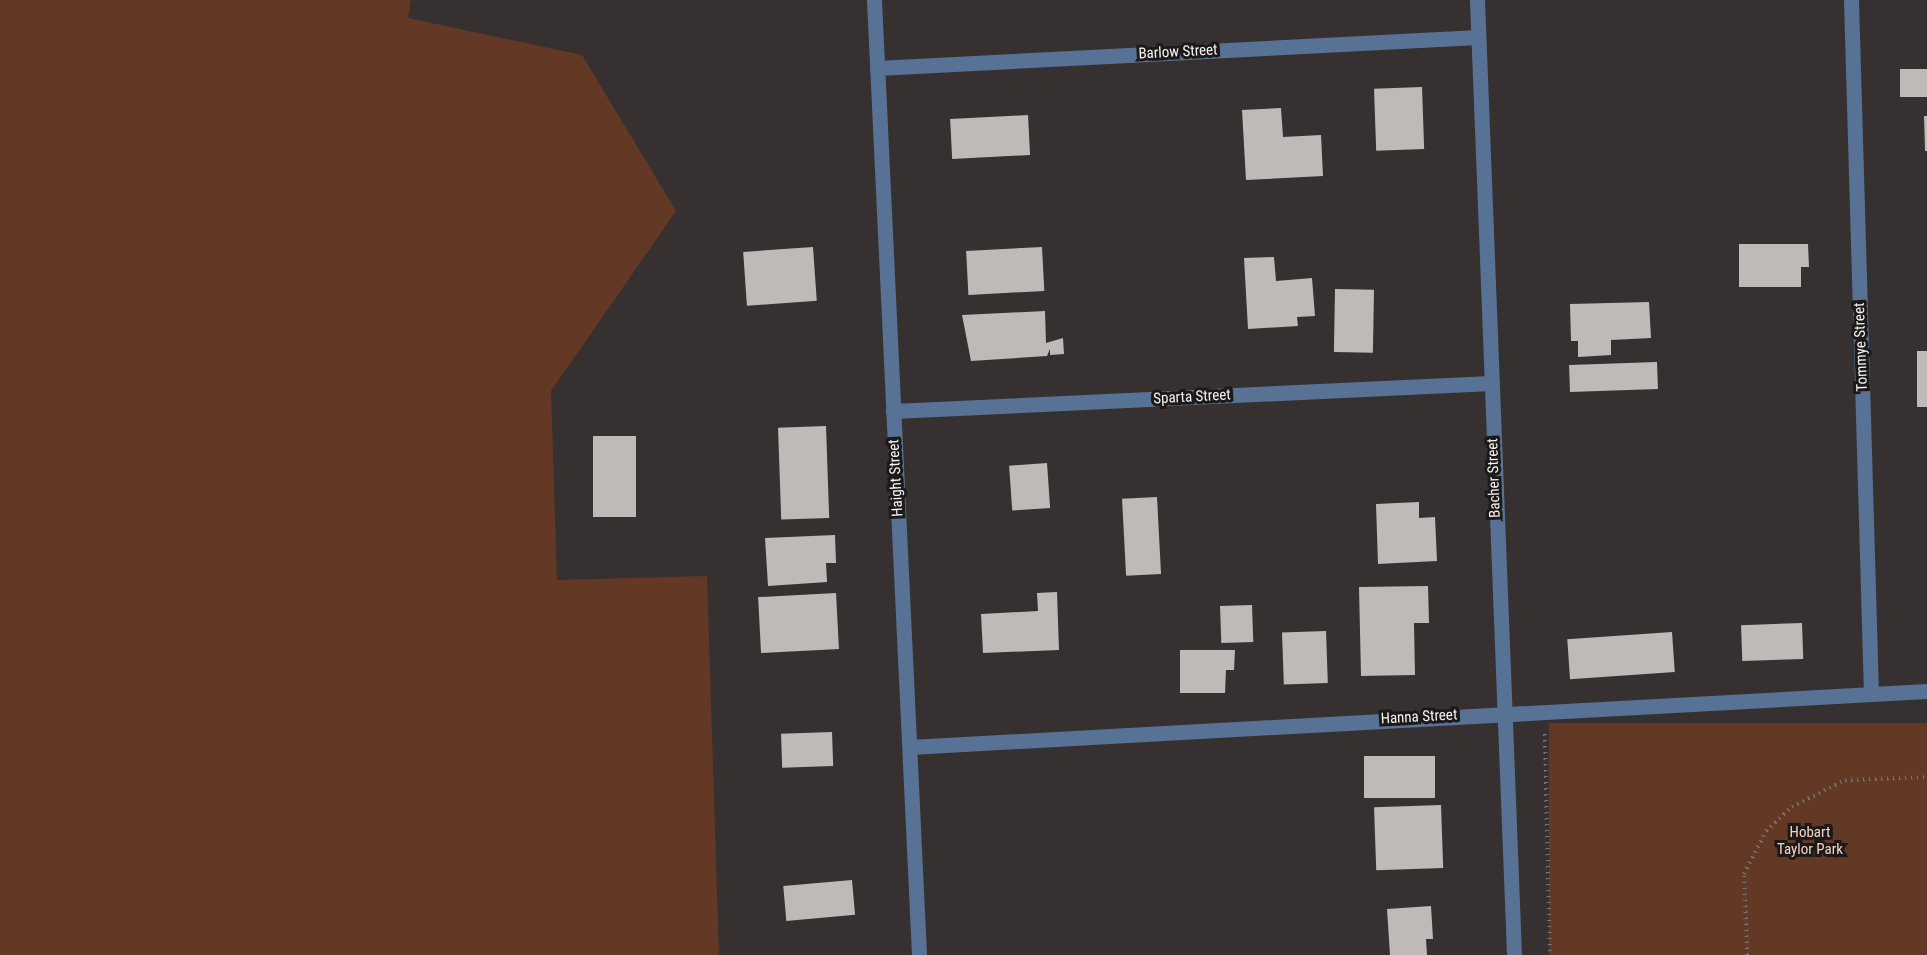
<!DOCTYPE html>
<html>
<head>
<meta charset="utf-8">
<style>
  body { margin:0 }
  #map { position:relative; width:1927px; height:955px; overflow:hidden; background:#363130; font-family:"Roboto Condensed",sans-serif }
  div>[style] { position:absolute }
  .green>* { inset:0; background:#633824; transform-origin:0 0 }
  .building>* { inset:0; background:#bfbab8; transform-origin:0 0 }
  .path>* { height:4px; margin-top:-2px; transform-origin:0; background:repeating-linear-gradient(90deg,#777372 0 1.5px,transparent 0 6px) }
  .street>* { height:15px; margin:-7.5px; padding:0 7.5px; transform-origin:7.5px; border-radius:7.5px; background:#577295 }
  span { translate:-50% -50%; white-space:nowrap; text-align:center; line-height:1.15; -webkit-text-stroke:6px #1c1a19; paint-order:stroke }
  .street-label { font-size:15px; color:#f5f3f1 }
  .park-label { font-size:15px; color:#f5d2c2 }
</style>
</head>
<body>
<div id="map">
  <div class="green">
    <div style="clip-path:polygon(0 0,411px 0,408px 18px,582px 55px,676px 211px,551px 391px,557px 580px,707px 576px,719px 955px,0 955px)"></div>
    <div style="left:1927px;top:723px;width:232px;height:378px;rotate:90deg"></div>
  </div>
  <div class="building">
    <div style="left:1927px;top:69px;width:28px;height:27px;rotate:90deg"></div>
    <div style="left:1422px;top:87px;width:62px;height:48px;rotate:88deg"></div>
    <div style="clip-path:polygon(1281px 108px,1283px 137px,1321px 135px,1323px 176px,1246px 180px,1242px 110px)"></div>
    <div style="left:1028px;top:115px;width:40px;height:78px;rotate:87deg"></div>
    <div style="clip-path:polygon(1924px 116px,1927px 116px,1927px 151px,1925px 151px)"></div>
    <div style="clip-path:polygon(1739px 244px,1808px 244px,1809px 267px,1801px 267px,1801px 287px,1739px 287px)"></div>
    <div style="left:813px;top:247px;width:54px;height:70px;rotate:86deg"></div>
    <div style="left:1042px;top:247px;width:44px;height:76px;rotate:87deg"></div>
    <div style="clip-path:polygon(1274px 257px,1276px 281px,1312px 278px,1315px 316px,1297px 317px,1298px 326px,1248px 329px,1244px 258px)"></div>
    <div style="left:1335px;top:289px;width:39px;height:63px;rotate:1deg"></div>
    <div style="clip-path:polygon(1649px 302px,1651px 338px,1611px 340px,1611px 355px,1578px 357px,1578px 341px,1571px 341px,1570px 304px)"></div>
    <div style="clip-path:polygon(1045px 311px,1046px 343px,1063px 338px,1064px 354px,1050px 355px,1050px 349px,1047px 356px,971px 361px,962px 315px)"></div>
    <div style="left:1917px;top:351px;width:10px;height:56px"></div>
    <div style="left:1657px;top:362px;width:27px;height:88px;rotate:88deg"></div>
    <div style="left:826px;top:426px;width:92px;height:48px;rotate:88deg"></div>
    <div style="left:593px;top:436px;width:43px;height:81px"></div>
    <div style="left:1047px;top:463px;width:45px;height:38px;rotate:86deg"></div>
    <div style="left:1157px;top:497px;width:77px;height:35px;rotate:87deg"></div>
    <div style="clip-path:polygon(1419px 502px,1419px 518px,1435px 517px,1437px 561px,1378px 564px,1376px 504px)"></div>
    <div style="clip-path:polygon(835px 535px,836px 563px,826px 563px,827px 582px,768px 586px,765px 538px)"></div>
    <div style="clip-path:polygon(1428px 586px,1429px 623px,1414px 623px,1415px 675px,1361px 676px,1359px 587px)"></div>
    <div style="clip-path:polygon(1057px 592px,1059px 650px,983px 653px,981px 614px,1038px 611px,1037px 593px)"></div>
    <div style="left:836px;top:593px;width:56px;height:78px;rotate:87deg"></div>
    <div style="left:1252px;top:605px;width:37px;height:32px;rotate:88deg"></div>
    <div style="left:1802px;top:623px;width:36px;height:61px;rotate:88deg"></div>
    <div style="left:1326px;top:631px;width:52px;height:44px;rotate:88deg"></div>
    <div style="left:1672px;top:632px;width:40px;height:105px;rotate:86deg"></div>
    <div style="clip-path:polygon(1180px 650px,1235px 650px,1234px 670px,1226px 670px,1225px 693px,1180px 693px)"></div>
    <div style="left:832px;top:732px;width:34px;height:51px;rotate:88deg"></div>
    <div style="left:1435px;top:756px;width:42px;height:71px;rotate:90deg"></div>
    <div style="left:1441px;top:805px;width:63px;height:67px;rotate:88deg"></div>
    <div style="left:852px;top:880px;width:35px;height:69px;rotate:85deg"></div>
    <div style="clip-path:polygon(1431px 906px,1433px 939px,1426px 939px,1427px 955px,1390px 955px,1387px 909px)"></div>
  </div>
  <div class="path">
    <div style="left:1545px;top:734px;width:221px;rotate:88.7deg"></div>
    <div style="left:1747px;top:955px;width:81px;rotate:-92.1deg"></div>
    <div style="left:1744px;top:874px;width:48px;rotate:-62.9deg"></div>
    <div style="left:1766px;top:831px;width:35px;rotate:-43deg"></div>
    <div style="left:1792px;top:807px;width:59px;rotate:-27deg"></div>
    <div style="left:1845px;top:780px;width:82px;rotate:-2.1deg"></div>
  </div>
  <div class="street">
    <div style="left:874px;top:0;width:956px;rotate:87.3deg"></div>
    <div style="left:1477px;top:0;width:956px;rotate:87.78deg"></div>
    <div style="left:1851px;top:0;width:694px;rotate:88.35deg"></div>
    <div style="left:877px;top:68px;width:602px;rotate:-2.95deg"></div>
    <div style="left:893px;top:411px;width:599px;rotate:-2.68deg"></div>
    <div style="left:910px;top:747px;width:1019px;rotate:-3.15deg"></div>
  </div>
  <div class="street-label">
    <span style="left:1178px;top:52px;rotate:-3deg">Barlow Street</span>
    <span style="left:1861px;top:347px;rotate:-92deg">Tommye Street</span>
    <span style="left:1192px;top:397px;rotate:-3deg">Sparta Street</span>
    <span style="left:896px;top:478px;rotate:-93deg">Haight Street</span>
    <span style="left:1494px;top:478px;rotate:-92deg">Bacher Street</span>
    <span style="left:1419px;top:717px;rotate:-3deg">Hanna Street</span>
  </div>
  <div class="park-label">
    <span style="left:1810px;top:841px">Hobart<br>Taylor Park</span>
  </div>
</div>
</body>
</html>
